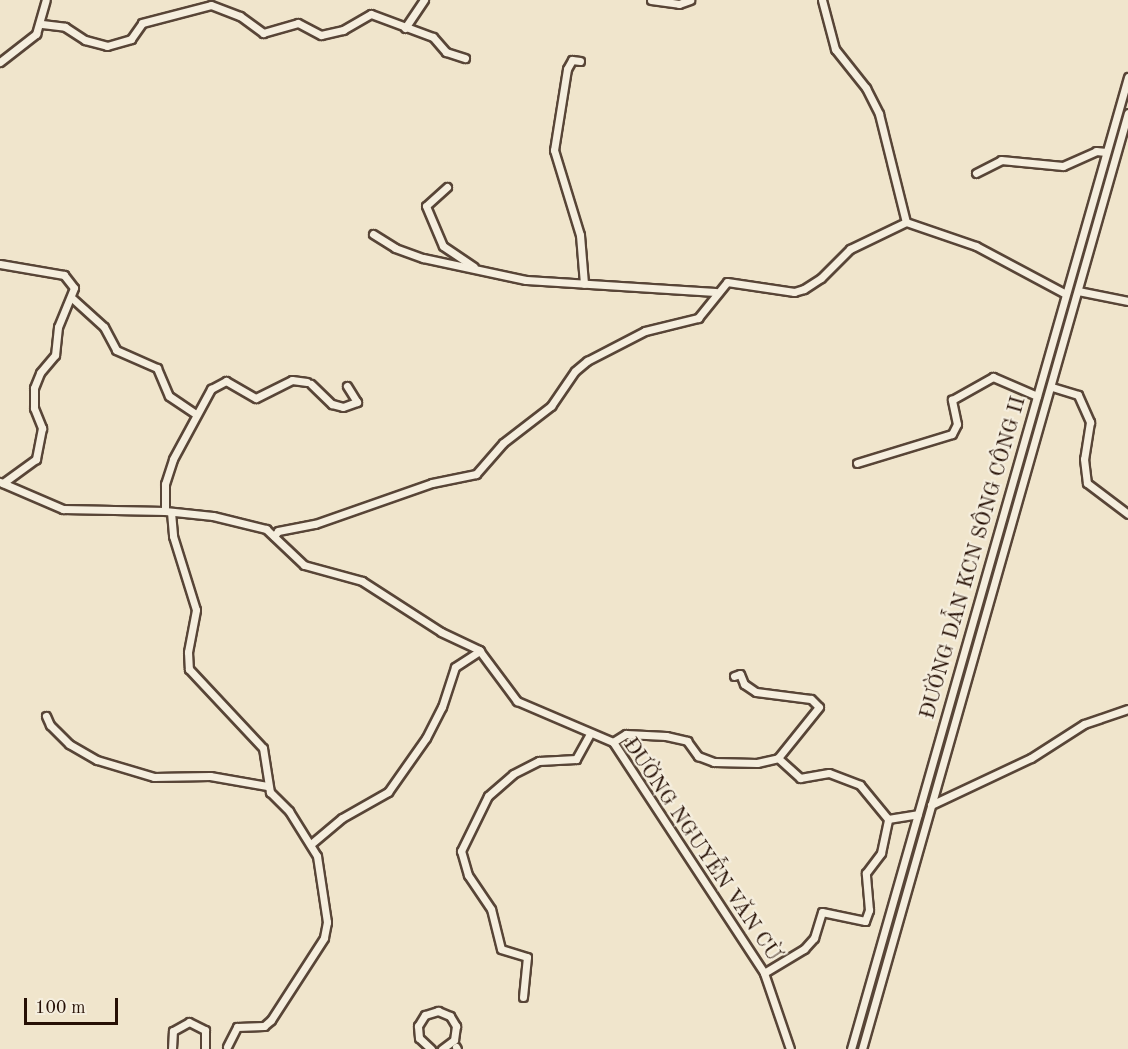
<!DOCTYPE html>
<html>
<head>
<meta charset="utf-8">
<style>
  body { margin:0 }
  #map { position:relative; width:1128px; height:1049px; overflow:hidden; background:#f0e5cc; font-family:"Old Standard TT",serif }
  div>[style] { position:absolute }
  .roads { filter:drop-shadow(2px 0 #584537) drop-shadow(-2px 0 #584537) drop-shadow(0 2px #584537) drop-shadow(0 -2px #584537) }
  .minor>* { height:7px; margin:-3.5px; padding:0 3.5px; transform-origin:3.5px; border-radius:3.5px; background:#f5eede }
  span { translate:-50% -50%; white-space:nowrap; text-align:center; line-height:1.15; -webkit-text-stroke:4.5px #f5eede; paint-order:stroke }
  .street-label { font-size:21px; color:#261005 }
  .scale { position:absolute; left:24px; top:998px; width:94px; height:27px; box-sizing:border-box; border:3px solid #261005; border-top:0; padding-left:8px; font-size:18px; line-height:21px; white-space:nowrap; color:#261005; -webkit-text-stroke:4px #f5eede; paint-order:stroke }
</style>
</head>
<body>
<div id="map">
  <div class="roads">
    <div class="minor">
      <div style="left:651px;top:0;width:28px;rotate:8deg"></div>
      <div style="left:679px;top:4px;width:12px;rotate:-20deg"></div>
      <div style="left:822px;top:0;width:51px;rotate:75.1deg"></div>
      <div style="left:835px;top:49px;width:50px;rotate:51.5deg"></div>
      <div style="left:866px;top:88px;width:29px;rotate:63deg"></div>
      <div style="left:879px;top:114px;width:111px;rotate:76deg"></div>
      <div style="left:42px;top:24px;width:23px;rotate:7deg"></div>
      <div style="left:65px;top:27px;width:24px;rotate:33deg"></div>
      <div style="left:85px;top:40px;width:23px;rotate:15deg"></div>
      <div style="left:107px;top:46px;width:25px;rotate:-16deg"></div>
      <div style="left:131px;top:39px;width:19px;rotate:-55deg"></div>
      <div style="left:142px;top:23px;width:71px;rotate:-14.6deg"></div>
      <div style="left:211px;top:5px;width:31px;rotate:21deg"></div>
      <div style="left:240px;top:16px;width:29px;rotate:36deg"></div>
      <div style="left:263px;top:33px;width:36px;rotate:-16deg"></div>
      <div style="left:298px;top:23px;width:26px;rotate:28deg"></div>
      <div style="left:321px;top:35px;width:23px;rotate:-13deg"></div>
      <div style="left:343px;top:30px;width:32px;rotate:-30deg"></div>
      <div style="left:371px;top:14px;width:66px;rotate:20.4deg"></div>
      <div style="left:433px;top:37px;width:20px;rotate:49deg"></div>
      <div style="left:446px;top:52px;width:20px;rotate:18deg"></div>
      <div style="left:405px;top:28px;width:34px;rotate:-56deg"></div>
      <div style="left:580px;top:61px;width:8px;rotate:-173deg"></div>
      <div style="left:572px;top:60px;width:10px;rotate:119deg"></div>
      <div style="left:567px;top:69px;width:82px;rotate:99.1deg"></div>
      <div style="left:554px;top:150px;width:89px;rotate:73deg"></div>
      <div style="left:580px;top:235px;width:49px;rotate:85.3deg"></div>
      <div style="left:0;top:62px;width:46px;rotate:-37.9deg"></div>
      <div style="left:36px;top:34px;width:35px;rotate:-74deg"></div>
      <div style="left:976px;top:173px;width:28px;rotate:-27deg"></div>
      <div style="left:1001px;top:160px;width:62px;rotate:5.5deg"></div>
      <div style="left:1063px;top:166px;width:36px;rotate:-24deg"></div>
      <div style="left:1096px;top:151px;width:10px;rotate:6deg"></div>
      <div style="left:447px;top:187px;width:28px;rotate:138deg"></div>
      <div style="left:426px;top:206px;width:43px;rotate:67deg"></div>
      <div style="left:443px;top:246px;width:37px;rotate:34deg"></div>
      <div style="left:373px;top:234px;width:26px;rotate:32deg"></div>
      <div style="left:395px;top:248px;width:30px;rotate:20deg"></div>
      <div style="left:423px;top:258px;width:105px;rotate:12.1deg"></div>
      <div style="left:526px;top:280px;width:190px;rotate:3.6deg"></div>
      <div style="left:0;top:264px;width:65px;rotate:9.8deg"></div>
      <div style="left:64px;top:275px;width:16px;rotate:52deg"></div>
      <div style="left:74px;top:288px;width:42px;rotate:112.3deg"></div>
      <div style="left:58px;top:327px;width:28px;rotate:96deg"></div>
      <div style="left:55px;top:355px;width:23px;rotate:130deg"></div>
      <div style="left:40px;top:373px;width:16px;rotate:112deg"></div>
      <div style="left:34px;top:388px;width:20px;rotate:90deg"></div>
      <div style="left:34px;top:408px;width:22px;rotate:68deg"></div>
      <div style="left:42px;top:428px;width:32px;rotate:101deg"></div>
      <div style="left:36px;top:459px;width:41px;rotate:144deg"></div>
      <div style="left:1078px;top:291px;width:51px;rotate:11.3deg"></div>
      <div style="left:72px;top:298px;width:43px;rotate:42.2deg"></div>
      <div style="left:104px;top:327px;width:26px;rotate:62deg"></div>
      <div style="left:116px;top:350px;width:45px;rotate:23.7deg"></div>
      <div style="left:157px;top:368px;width:30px;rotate:67deg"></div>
      <div style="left:169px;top:396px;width:32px;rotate:34deg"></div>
      <div style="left:311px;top:384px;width:29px;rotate:44deg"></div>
      <div style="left:332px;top:404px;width:11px;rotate:15deg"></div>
      <div style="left:343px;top:407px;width:15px;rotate:-20deg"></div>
      <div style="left:357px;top:402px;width:19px;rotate:-122deg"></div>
      <div style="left:1052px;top:387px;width:27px;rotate:17deg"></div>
      <div style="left:1078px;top:395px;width:30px;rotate:66deg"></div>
      <div style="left:1090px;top:422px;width:37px;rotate:99deg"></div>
      <div style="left:1084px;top:459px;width:24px;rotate:83deg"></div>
      <div style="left:1087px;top:483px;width:51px;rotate:37.1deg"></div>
      <div style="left:857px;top:463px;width:99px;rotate:-17deg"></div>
      <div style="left:952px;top:434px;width:11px;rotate:-63deg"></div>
      <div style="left:957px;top:424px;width:25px;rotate:-102deg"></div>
      <div style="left:952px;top:400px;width:47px;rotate:-29.3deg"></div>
      <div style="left:993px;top:377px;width:48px;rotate:23.4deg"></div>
      <div style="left:0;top:482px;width:69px;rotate:23.2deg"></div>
      <div style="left:63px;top:509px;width:102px;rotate:1.1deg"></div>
      <div style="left:165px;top:511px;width:48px;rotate:5.9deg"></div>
      <div style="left:213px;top:516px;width:55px;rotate:13.8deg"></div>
      <div style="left:266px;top:529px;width:52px;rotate:43.5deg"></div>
      <div style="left:304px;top:565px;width:60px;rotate:15.4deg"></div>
      <div style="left:362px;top:581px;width:94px;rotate:32.8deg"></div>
      <div style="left:441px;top:632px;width:42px;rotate:25.3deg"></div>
      <div style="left:479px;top:650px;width:64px;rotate:53.3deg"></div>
      <div style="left:517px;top:701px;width:104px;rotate:23.1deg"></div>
      <div style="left:613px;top:742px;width:276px;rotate:56.8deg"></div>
      <div style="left:764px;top:973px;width:80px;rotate:71.1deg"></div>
      <div style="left:165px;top:511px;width:27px;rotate:-90deg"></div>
      <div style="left:165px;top:484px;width:26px;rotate:-72deg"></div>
      <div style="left:173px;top:459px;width:80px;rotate:-61.5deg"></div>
      <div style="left:211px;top:389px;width:17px;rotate:-28deg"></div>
      <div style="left:226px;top:381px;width:34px;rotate:30deg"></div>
      <div style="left:256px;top:398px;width:40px;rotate:-26.6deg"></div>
      <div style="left:292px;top:380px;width:15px;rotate:8deg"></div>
      <div style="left:171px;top:512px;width:24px;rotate:85deg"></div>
      <div style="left:173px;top:536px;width:77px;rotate:72.7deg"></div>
      <div style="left:196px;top:610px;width:43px;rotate:100.8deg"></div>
      <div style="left:188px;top:652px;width:17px;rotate:87deg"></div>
      <div style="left:189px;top:669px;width:108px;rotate:46.9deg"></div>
      <div style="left:263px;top:748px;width:45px;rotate:81deg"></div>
      <div style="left:270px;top:792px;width:27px;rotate:45deg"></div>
      <div style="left:289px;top:811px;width:53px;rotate:58.1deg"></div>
      <div style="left:317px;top:856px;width:67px;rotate:81.4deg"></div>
      <div style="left:327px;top:922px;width:16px;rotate:101deg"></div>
      <div style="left:324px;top:938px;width:98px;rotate:122.9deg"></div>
      <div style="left:271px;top:1020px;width:9px;rotate:139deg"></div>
      <div style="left:264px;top:1026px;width:27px;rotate:178deg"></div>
      <div style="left:237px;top:1027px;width:22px;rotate:117deg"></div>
      <div style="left:274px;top:536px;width:6px;rotate:-51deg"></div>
      <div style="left:278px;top:531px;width:38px;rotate:-11deg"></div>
      <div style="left:315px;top:524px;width:124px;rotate:-19.3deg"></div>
      <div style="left:432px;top:483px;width:45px;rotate:-11.6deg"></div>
      <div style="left:476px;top:474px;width:41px;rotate:-48.9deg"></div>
      <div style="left:503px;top:443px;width:61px;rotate:-37.6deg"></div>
      <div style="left:551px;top:406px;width:42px;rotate:-55.6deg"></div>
      <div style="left:575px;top:371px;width:16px;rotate:-40deg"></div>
      <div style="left:587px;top:361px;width:65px;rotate:-27.3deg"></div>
      <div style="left:645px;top:331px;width:55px;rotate:-13.8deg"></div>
      <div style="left:698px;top:318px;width:46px;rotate:-51.1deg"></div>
      <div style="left:727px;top:282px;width:68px;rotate:8.5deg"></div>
      <div style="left:794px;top:292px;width:10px;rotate:-17deg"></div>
      <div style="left:804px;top:289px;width:20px;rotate:-33deg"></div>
      <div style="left:821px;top:278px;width:41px;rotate:-45deg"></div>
      <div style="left:850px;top:249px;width:62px;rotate:-25.7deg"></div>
      <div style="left:906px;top:222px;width:74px;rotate:18.9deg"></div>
      <div style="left:976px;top:246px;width:100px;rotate:28.1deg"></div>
      <div style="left:734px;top:676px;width:6px;rotate:-18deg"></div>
      <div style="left:740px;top:674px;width:11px;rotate:68deg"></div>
      <div style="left:744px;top:684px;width:14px;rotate:34deg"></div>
      <div style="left:756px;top:692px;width:55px;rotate:7.3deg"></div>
      <div style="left:811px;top:699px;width:11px;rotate:45deg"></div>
      <div style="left:819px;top:707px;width:65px;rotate:128.8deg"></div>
      <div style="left:46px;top:716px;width:10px;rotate:66deg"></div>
      <div style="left:50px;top:725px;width:27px;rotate:45deg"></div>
      <div style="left:69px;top:744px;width:32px;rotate:30deg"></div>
      <div style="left:97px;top:760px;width:59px;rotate:16.6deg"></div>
      <div style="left:154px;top:777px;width:56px;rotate:-1deg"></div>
      <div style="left:210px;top:776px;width:58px;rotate:10deg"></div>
      <div style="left:613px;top:742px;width:15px;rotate:-32deg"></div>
      <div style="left:626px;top:734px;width:40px;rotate:2.9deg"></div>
      <div style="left:666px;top:736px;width:22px;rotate:13deg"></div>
      <div style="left:687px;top:741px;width:19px;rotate:54deg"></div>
      <div style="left:698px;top:756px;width:17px;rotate:21deg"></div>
      <div style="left:714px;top:762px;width:43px;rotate:1.3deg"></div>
      <div style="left:757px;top:763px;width:22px;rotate:-13deg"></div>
      <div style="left:778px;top:758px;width:30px;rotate:42deg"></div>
      <div style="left:800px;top:778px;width:29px;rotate:-10deg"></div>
      <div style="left:829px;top:773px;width:33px;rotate:21deg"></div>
      <div style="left:860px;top:785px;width:44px;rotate:50.5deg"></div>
      <div style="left:888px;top:819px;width:30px;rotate:-9deg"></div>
      <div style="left:931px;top:805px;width:110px;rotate:-25.2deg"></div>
      <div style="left:1031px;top:758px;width:63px;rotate:-32.7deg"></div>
      <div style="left:1084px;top:724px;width:46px;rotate:-18.8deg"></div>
      <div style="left:311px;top:844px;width:40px;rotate:-40deg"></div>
      <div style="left:342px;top:818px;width:53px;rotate:-29.5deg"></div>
      <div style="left:388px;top:792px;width:66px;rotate:-54.9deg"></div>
      <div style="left:426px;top:738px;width:35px;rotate:-63deg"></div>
      <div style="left:442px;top:707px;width:42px;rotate:-72deg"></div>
      <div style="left:455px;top:667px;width:30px;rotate:-33deg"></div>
      <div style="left:764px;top:973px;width:47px;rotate:-31deg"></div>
      <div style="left:804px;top:949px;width:15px;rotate:-48deg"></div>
      <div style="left:814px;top:938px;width:27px;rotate:-73deg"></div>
      <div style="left:822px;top:912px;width:44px;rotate:11.8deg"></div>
      <div style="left:865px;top:921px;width:12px;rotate:-70deg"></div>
      <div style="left:869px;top:910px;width:37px;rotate:-95deg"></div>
      <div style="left:866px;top:873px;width:25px;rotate:-53deg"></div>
      <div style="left:881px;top:853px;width:35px;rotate:-78deg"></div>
      <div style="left:523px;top:997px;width:40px;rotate:-84.3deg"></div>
      <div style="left:527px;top:957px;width:27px;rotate:-163deg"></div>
      <div style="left:501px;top:949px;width:41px;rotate:-104deg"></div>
      <div style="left:491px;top:909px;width:41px;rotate:-124.1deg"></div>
      <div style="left:468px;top:875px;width:25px;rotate:-106deg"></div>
      <div style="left:461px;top:851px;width:61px;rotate:-63.9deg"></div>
      <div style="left:488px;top:796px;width:33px;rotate:-41deg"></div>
      <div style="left:513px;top:774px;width:29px;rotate:-27deg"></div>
      <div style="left:539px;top:761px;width:37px;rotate:-3deg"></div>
      <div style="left:576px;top:759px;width:29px;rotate:-61deg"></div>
      <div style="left:456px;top:1047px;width:2px;rotate:63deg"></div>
      <div style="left:172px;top:1049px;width:18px;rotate:-87deg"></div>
      <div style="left:173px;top:1031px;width:18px;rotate:-29deg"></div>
      <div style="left:189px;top:1022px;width:18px;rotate:27deg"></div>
      <div style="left:205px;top:1030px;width:19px;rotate:90deg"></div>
      <div style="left:431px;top:1049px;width:16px;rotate:-137deg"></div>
      <div style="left:419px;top:1038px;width:12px;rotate:-95deg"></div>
      <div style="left:418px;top:1026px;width:13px;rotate:-58deg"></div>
      <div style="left:425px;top:1015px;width:14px;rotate:-17deg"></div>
      <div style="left:438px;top:1011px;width:13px;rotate:23deg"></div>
      <div style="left:450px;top:1016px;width:12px;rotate:59deg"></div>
      <div style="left:456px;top:1026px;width:14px;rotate:98deg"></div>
      <div style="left:454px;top:1040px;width:15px;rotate:143deg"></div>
      <div style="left:851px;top:1049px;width:1011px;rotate:-74.09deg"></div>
      <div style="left:862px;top:1049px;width:973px;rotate:-74.14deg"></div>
    </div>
  </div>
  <div class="street-label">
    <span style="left:974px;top:558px;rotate:-74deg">ĐƯỜNG DẪN KCN SÔNG CÔNG II</span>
    <span style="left:701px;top:850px;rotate:56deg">ĐƯỜNG NGUYỄN VĂN CỪ</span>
  </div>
  <div class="scale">100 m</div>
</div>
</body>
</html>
